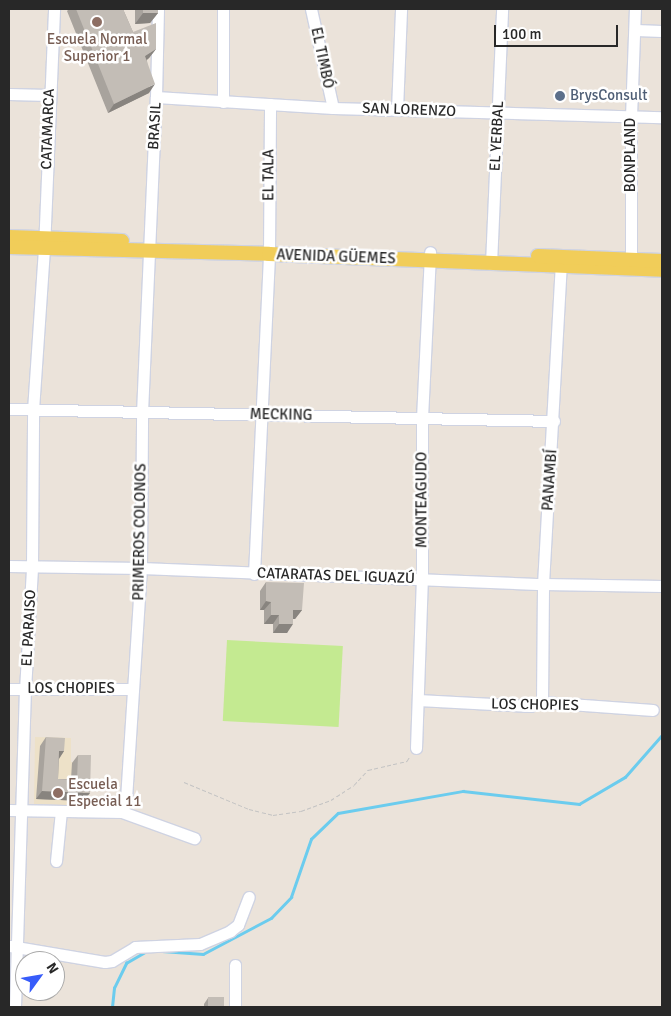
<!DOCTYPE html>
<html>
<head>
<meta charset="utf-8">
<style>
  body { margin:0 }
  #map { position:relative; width:671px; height:1016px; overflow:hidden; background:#ebe3da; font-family:Signika,sans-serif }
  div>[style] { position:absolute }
  .education>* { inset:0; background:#ede1c8 }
  .pitch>* { inset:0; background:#c4ea91; transform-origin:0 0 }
  .stream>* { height:2.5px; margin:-1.25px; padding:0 1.25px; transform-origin:1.25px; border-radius:1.25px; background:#6bccee }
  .path>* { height:1px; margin-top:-0.5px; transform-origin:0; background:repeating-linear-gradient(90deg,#c3c3c3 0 4px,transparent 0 6.5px) }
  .roads { filter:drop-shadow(1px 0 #cfd3e2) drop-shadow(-1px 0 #cfd3e2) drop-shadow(0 1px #cfd3e2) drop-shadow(0 -1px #cfd3e2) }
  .minor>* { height:11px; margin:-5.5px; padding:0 5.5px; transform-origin:5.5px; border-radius:5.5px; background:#fff }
  .major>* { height:14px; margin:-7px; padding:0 7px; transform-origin:7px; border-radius:7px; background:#f1cd59 }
  .wall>* { inset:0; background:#a8a39d }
  .shaded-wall>* { inset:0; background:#88847f }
  .building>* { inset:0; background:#c3bdb6; transform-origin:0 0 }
  .dots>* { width:14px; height:14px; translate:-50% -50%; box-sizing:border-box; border:2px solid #fff; border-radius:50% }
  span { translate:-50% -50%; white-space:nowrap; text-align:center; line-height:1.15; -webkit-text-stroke:5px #fff; paint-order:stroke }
  .education-label { font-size:15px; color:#785e54 }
  .left { translate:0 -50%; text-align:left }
  .street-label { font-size:15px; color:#282828 }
  .service-label { font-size:15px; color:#4e5e75 }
  .frame { position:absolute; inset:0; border:10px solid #282828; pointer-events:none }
  .north { position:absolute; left:15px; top:951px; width:50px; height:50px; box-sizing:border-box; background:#fff; border:1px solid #a9a9a9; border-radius:50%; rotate:58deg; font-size:14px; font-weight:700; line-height:20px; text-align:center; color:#282828 }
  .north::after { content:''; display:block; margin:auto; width:18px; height:22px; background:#375cfa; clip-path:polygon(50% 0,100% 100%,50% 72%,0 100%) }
  .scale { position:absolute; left:494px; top:25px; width:124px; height:22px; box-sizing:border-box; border:2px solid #282828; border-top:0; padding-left:6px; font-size:15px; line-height:18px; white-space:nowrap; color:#282828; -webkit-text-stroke:4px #fff; paint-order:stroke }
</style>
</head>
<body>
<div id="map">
  <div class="education">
    <div style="clip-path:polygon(35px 737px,71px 738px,71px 762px,90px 763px,89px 806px,34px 804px)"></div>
  </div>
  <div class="pitch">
    <div style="left:227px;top:640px;width:116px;height:81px;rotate:3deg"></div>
  </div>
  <div class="stream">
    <div style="left:162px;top:951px;width:41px;rotate:4.2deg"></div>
    <div style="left:203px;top:954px;width:77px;rotate:-27.9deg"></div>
    <div style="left:271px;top:918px;width:29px;rotate:-46deg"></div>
    <div style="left:291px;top:897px;width:61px;rotate:-71deg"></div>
    <div style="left:311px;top:839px;width:37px;rotate:-44deg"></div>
    <div style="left:338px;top:813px;width:127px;rotate:-10deg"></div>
    <div style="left:463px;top:791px;width:117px;rotate:6.4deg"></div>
    <div style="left:579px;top:804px;width:53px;rotate:-30.4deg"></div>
    <div style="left:625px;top:777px;width:56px;rotate:-48.6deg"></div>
    <div style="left:112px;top:1007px;width:19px;rotate:-84deg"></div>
    <div style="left:114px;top:988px;width:28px;rotate:-64deg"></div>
    <div style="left:126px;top:963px;width:24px;rotate:-30deg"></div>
  </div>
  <div class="path">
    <div style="left:184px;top:782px;width:70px;rotate:22.6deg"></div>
    <div style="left:249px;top:809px;width:25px;rotate:14deg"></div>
    <div style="left:273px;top:815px;width:28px;rotate:-8deg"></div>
    <div style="left:301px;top:811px;width:32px;rotate:-20deg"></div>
    <div style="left:331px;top:800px;width:27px;rotate:-33deg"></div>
    <div style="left:354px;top:785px;width:21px;rotate:-47deg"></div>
    <div style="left:368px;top:770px;width:40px;rotate:-13deg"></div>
    <div style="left:407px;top:761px;width:6px;rotate:-59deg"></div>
  </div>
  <div class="roads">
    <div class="minor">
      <div style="left:311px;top:9px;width:101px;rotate:77.5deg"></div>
      <div style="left:635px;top:30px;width:27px;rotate:2deg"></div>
      <div style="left:9px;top:94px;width:40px;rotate:1.4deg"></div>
      <div style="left:156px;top:97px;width:177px;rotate:3.6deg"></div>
      <div style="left:333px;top:108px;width:329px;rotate:1.6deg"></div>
      <div style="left:223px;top:102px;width:93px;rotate:-90deg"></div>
      <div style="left:397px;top:110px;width:101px;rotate:-87.7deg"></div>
      <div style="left:491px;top:264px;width:255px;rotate:-87.5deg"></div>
      <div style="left:631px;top:267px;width:150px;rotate:-90deg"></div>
      <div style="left:631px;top:117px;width:108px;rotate:-87.9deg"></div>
      <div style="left:9px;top:409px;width:545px;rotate:1.26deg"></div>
      <div style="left:9px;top:566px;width:132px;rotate:0.9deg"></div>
      <div style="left:141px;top:568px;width:402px;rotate:2.3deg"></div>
      <div style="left:543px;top:584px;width:119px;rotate:1deg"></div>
      <div style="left:254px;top:574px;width:320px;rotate:-87.3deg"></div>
      <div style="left:269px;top:254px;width:150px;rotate:-89.6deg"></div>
      <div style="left:9px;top:689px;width:124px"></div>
      <div style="left:418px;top:700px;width:112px;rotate:3.1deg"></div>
      <div style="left:530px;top:706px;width:13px;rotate:-18deg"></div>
      <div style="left:542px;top:702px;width:111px;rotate:4.1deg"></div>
      <div style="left:542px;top:702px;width:118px;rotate:-89.5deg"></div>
      <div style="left:543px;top:584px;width:325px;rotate:-86.8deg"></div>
      <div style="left:416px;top:748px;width:170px;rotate:-88deg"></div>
      <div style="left:422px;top:578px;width:160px;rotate:-90deg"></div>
      <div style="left:422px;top:418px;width:166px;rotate:-87.2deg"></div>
      <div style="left:9px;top:810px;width:113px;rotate:1deg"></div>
      <div style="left:122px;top:812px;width:77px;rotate:19.9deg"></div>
      <div style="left:122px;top:812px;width:14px;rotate:-73deg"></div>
      <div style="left:126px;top:799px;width:231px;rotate:-86.3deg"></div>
      <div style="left:141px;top:568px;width:155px;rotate:-89.6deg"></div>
      <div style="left:142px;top:413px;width:316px;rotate:-87.5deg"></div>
      <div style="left:156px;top:97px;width:88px;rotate:-88.7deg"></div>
      <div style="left:56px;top:861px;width:50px;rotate:-84.3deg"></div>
      <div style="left:10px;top:946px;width:96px;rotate:9.6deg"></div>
      <div style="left:105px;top:962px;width:7px;rotate:-8deg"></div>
      <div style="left:112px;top:961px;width:27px;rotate:-31deg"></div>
      <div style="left:135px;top:947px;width:65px;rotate:-2.6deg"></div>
      <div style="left:200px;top:944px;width:33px;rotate:-23deg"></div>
      <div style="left:230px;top:931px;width:10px;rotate:-37deg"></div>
      <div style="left:238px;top:925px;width:30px;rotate:-69deg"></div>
      <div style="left:15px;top:1007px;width:317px;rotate:-88.2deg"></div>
      <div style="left:25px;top:690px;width:123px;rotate:-86.7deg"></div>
      <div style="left:32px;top:567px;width:157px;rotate:-89.6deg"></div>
      <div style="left:33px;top:410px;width:161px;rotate:-86.1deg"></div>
      <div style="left:44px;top:249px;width:240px;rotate:-87.6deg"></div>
      <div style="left:235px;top:1007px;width:42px;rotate:-90deg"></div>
    </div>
    <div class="major">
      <div style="left:9px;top:237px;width:113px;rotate:2deg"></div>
      <div style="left:9px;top:247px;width:260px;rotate:1.5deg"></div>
      <div style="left:269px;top:254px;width:393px;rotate:2.3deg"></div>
      <div style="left:538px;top:256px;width:124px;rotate:2.3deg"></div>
    </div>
  </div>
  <div class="wall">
    <div style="clip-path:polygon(69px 9px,123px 9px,133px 32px,156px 49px,149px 58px,147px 60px,149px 93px,108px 113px,67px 11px)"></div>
    <div style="clip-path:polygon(135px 9px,158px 9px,158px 13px,150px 23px,135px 24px)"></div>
    <div style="clip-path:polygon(266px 582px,302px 610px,295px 619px,293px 619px,287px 633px,273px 633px,273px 624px,264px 624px,264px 610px,260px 610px,260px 591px)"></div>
    <div style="clip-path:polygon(46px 737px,64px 751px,59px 759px,58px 779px,71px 779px,72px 763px,78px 755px,84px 801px,36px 799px,40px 746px)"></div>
    <div style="clip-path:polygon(208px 998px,224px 1007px,204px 1007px,204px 1004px)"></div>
  </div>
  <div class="shaded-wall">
    <div style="clip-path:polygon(143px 13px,158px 13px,150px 23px,135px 24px)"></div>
    <div style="clip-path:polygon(156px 49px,149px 58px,139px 65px,145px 56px)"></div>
    <div style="clip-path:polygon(155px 84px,149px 93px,108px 113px,114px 104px)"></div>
    <div style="clip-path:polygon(266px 601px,271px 602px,264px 610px,260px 610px)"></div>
    <div style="clip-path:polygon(293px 610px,302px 610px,295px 619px,286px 619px)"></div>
    <div style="clip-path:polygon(271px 615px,279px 615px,273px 624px,264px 624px)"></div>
    <div style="clip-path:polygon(279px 624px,293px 624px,287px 633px,273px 633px)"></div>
    <div style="clip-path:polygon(59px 751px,64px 751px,58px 760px)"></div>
    <div style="clip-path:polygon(42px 791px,90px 793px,84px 801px,36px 799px)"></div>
  </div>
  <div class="building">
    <div style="clip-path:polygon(76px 9px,123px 9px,133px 32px,156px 23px,156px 49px,145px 56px,155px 84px,114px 104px)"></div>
    <div style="left:143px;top:9px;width:15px;height:4px"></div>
    <div style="clip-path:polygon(266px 582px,304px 583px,302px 610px,293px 610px,293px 624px,279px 624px,279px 615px,271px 615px,271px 602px,266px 601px)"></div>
    <div style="clip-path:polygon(46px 737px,65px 738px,64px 751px,59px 751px,58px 779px,77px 780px,78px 755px,91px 755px,90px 793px,42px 791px)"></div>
    <div style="left:224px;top:997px;width:10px;height:16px;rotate:90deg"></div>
  </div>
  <div class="dots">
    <div style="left:97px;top:22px;background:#8d6e63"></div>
    <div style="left:560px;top:96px;background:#5c6f8a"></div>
    <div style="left:58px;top:793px;background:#8d6e63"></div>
  </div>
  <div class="education-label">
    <span style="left:97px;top:48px">Escuela Normal<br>Superior 1</span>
    <span class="left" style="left:68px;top:793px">Escuela<br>Especial 11</span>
  </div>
  <div class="street-label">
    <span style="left:322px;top:58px;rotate:78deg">EL TIMBÓ</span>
    <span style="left:409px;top:110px;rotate:2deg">SAN LORENZO</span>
    <span style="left:155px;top:126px;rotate:-87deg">BRASIL</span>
    <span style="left:48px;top:129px;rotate:-88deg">CATAMARCA</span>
    <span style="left:497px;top:136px;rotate:-87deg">EL YERBAL</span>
    <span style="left:631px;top:155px;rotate:-90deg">BONPLAND</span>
    <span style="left:269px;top:175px;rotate:-90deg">EL TALA</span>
    <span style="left:336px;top:257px;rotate:2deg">AVENIDA GÜEMES</span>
    <span style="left:281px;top:415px;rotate:1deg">MECKING</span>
    <span style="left:550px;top:480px;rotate:-86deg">PANAMBÍ</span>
    <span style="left:422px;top:500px;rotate:-90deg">MONTEAGUDO</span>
    <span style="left:140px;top:532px;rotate:-89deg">PRIMEROS COLONOS</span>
    <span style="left:336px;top:576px;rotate:2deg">CATARATAS DEL IGUAZÚ</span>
    <span style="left:29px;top:628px;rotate:-87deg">EL PARAISO</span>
    <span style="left:71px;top:689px">LOS CHOPIES</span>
    <span style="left:535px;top:705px;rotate:1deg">LOS CHOPIES</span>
  </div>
  <div class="service-label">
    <span class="left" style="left:570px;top:96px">BrysConsult</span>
  </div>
  <div class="frame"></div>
  <div class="north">N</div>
  <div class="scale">100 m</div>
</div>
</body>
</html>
